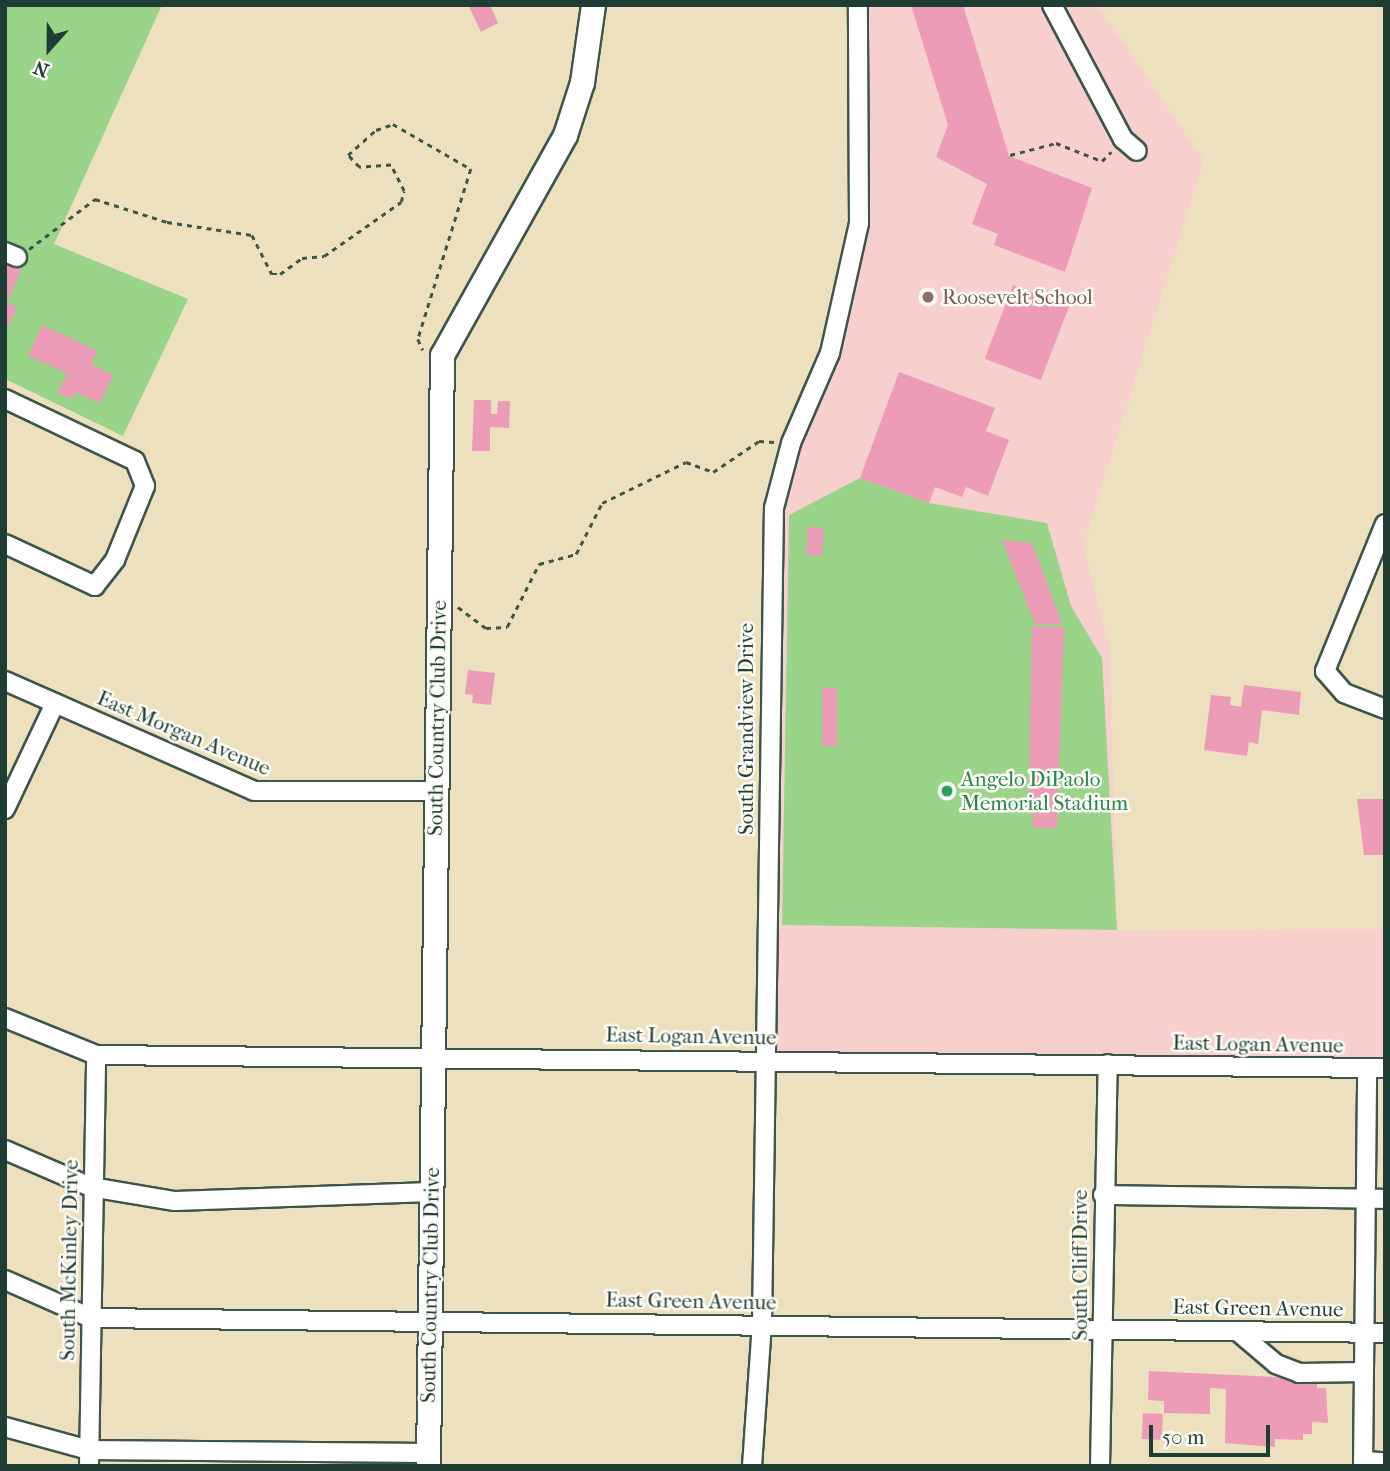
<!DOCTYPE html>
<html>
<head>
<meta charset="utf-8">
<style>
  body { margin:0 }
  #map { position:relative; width:1390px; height:1471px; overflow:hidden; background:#ede0bf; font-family:"IM FELL French Canon",serif }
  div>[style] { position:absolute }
  .built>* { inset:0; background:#f7d0cd }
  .green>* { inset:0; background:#99d488 }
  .building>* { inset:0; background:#ec9cb6; transform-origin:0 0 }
  .path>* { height:2.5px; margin-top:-1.25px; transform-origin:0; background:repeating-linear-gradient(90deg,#3e5549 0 5px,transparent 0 10px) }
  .roads { filter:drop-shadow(2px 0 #3e5549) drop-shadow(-2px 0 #3e5549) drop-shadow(0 2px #3e5549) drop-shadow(0 -2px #3e5549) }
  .minor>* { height:18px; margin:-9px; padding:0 9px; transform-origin:9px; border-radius:9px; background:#fff }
  .major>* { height:23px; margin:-11.5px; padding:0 11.5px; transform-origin:11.5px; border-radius:11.5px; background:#fff }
  .dots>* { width:19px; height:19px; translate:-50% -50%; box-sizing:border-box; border:4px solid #fdfcf7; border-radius:50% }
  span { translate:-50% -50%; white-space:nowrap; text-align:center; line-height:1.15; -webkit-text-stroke:5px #fdfcf7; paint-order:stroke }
  .education-label { font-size:21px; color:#785e54 }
  .left { translate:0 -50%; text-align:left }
  .street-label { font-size:21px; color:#1f3d34 }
  .leisure-label { font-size:21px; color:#27864d }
  .frame { position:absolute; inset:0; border:7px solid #1f3d34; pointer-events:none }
  .north { position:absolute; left:14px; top:14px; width:70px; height:70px; -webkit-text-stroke:5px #fdfcf7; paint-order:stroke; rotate:201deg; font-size:19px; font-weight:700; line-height:28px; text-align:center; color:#1f3d34 }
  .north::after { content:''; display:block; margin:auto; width:24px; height:32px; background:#1f3d34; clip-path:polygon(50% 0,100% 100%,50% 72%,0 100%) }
  .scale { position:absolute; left:1149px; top:1425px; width:121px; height:32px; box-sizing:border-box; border:4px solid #1f3d34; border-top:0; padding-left:9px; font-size:21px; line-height:24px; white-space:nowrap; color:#1f3d34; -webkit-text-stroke:5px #fdfcf7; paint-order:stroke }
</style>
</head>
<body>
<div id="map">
  <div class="built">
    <div style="clip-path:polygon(858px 5px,1097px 5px,1204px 160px,1083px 545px,1110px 647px,1117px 930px,1385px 929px,1385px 1068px,767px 1060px,772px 511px,830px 353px,859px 223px)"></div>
  </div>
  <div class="green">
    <div style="clip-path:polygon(5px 5px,162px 5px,54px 244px,188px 299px,123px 436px,5px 379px)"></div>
    <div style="clip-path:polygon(860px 478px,929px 503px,1047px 523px,1071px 606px,1102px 658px,1117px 930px,782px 925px,789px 515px)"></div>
  </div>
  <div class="building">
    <div style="clip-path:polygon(468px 5px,490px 5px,498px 23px,481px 32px)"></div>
    <div style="clip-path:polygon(911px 5px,963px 5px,1009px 156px,1092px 188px,1065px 272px,994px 245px,998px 234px,972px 224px,987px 184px,936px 157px,948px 125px)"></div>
    <div style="clip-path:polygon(5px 262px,21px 270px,7px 303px,17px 307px,5px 333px)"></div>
    <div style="left:1013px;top:285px;width:60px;height:79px;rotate:21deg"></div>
    <div style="clip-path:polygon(42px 325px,98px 351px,91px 364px,113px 375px,100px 403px,75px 392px,72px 399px,58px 393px,67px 373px,28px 356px)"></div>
    <div style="clip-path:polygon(899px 372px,995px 408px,986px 431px,1009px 440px,988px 496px,966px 487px,962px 497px,935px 487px,929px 503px,860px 478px)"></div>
    <div style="clip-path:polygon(474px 400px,491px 400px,491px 414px,497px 414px,498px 401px,510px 401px,509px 428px,490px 427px,490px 451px,472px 451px)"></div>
    <div style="left:808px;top:527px;width:16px;height:28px;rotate:4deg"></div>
    <div style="clip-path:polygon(1002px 540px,1032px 543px,1062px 624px,1035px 624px)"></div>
    <div style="clip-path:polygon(1032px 626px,1064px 627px,1057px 828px,1033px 828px,1033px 813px,1028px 813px)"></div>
    <div style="clip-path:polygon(468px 670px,495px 673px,491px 705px,472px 703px,473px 695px,465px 694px)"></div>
    <div style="clip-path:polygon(1244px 685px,1301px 692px,1299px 715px,1262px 710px,1258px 744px,1249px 742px,1247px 756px,1204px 750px,1211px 695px,1231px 697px,1230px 705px,1241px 707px)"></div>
    <div style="left:822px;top:688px;width:15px;height:58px"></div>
    <div style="clip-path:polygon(1357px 799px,1385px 799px,1385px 855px,1364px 855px)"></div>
    <div style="clip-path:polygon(1149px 1371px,1317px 1379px,1317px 1388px,1326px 1388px,1328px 1423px,1312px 1422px,1312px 1434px,1303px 1434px,1303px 1440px,1275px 1439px,1275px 1447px,1225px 1443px,1226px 1389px,1210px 1388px,1210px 1414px,1164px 1413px,1164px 1401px,1148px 1400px)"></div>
    <div style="left:1143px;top:1413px;width:20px;height:26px;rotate:3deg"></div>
  </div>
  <div class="path">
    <div style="left:1010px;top:155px;width:48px;rotate:-14.6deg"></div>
    <div style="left:1056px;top:143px;width:49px;rotate:21.4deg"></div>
    <div style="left:1102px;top:161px;width:13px;rotate:-45deg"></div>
    <div style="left:29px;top:249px;width:83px;rotate:-37.1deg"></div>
    <div style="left:95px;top:199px;width:76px;rotate:17.7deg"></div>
    <div style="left:167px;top:222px;width:86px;rotate:8.7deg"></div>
    <div style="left:252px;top:235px;width:44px;rotate:62.9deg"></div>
    <div style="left:272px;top:274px;width:8px"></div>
    <div style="left:280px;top:274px;width:27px;rotate:-36deg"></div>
    <div style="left:302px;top:258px;width:22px;rotate:-5deg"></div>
    <div style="left:324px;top:256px;width:94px;rotate:-35deg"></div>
    <div style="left:401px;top:202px;width:11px;rotate:-75deg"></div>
    <div style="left:404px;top:191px;width:29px;rotate:-117deg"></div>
    <div style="left:391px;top:165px;width:32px;rotate:176deg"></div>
    <div style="left:359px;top:167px;width:16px;rotate:-133deg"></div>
    <div style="left:348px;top:155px;width:38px;rotate:-42deg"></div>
    <div style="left:376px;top:130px;width:18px;rotate:-19deg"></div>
    <div style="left:393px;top:124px;width:90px;rotate:30deg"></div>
    <div style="left:471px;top:169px;width:178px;rotate:107.3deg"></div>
    <div style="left:418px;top:339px;width:12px;rotate:66deg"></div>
    <div style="left:458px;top:607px;width:35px;rotate:37deg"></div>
    <div style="left:486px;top:628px;width:21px;rotate:-3deg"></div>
    <div style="left:507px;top:627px;width:71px;rotate:-63.1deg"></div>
    <div style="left:539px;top:564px;width:38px;rotate:-15deg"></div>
    <div style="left:576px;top:554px;width:57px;rotate:-63deg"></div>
    <div style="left:602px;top:503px;width:93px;rotate:-26deg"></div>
    <div style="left:686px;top:462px;width:29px;rotate:20deg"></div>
    <div style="left:713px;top:472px;width:55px;rotate:-34deg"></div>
    <div style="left:759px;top:441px;width:15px;rotate:4deg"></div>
  </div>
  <div class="roads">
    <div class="minor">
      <div style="left:1052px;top:5px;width:152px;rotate:62.1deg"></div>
      <div style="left:1123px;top:139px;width:18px;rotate:41deg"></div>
      <div style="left:5px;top:252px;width:13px;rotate:23deg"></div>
      <div style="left:5px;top:399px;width:144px;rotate:25.5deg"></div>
      <div style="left:135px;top:461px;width:27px;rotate:68deg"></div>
      <div style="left:145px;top:486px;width:80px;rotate:112.1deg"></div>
      <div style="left:115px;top:560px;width:33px;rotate:128deg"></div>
      <div style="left:95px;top:586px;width:99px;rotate:-155deg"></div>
      <div style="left:1385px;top:524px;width:159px;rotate:112.2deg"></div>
      <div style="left:1325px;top:671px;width:29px;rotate:49deg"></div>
      <div style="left:1344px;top:693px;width:44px;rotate:21.3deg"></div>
      <div style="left:5px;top:681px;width:272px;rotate:23.8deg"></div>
      <div style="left:254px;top:791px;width:182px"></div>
      <div style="left:5px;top:809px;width:117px;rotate:-64.7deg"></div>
      <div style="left:5px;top:1018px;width:98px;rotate:22.1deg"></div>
      <div style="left:96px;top:1055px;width:1289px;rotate:0.58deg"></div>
      <div style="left:5px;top:1150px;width:94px;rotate:23.3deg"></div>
      <div style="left:91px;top:1187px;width:85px;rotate:9.5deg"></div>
      <div style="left:175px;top:1201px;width:256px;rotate:-2deg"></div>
      <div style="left:1103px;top:1195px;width:282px;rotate:0.8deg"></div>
      <div style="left:5px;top:1280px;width:94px;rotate:23.8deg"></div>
      <div style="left:91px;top:1318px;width:1294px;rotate:0.66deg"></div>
      <div style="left:1237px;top:1331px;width:51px;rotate:40.2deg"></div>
      <div style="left:1276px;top:1364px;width:25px;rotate:21deg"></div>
      <div style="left:1299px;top:1373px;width:65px;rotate:-0.9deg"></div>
      <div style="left:5px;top:1427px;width:87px;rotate:15.3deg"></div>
      <div style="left:89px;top:1450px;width:339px;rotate:0.5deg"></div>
      <div style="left:1363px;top:1461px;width:22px;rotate:3deg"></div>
      <div style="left:89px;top:1466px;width:411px;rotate:-89deg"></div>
      <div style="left:752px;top:1466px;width:142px;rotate:-86deg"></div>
      <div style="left:762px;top:1324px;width:816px;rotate:-89.16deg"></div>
      <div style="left:774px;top:508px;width:67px;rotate:-75.3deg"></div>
      <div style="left:791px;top:443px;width:98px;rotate:-66.6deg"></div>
      <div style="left:830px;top:353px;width:133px;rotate:-77.4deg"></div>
      <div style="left:859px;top:223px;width:218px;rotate:-90.3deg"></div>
      <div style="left:1100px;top:1466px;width:402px;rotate:-88.9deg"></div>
      <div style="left:1363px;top:1466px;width:398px;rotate:-89.4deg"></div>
    </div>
    <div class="major">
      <div style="left:428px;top:1466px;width:1111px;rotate:-89.28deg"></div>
      <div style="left:442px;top:355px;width:252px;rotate:-60.8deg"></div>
      <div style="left:565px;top:135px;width:56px;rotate:-72.2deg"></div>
      <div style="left:582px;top:82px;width:78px;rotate:-81.9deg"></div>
    </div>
  </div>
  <div class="dots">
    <div style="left:928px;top:297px;background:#8d6e63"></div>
    <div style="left:947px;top:791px;background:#2e9e5b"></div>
  </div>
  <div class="education-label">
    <span class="left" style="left:942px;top:297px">Roosevelt School</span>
  </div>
  <div class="street-label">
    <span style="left:437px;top:718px;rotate:-89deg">South Country Club Drive</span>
    <span style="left:746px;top:729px;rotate:-90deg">South Grandview Drive</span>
    <span style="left:184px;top:733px;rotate:23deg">East Morgan Avenue</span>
    <span style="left:691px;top:1036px;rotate:1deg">East Logan Avenue</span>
    <span style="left:1258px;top:1044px;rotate:1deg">East Logan Avenue</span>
    <span style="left:69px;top:1260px;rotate:-89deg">South McKinley Drive</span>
    <span style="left:1080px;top:1265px;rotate:-90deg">South Cliff Drive</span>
    <span style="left:430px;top:1285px;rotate:-89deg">South Country Club Drive</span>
    <span style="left:691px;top:1301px;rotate:1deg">East Green Avenue</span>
    <span style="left:1258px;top:1308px;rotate:1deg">East Green Avenue</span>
  </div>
  <div class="leisure-label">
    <span class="left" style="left:961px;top:791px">Angelo DiPaolo<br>Memorial Stadium</span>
  </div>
  <div class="frame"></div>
  <div class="north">N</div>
  <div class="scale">50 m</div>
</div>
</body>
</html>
